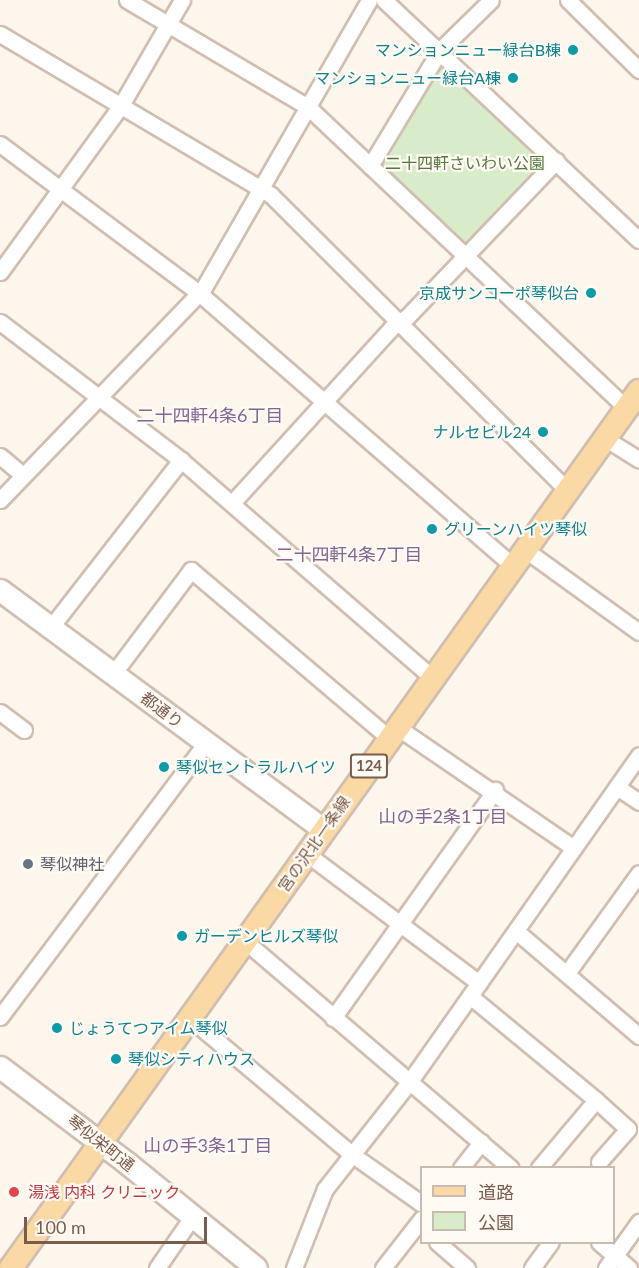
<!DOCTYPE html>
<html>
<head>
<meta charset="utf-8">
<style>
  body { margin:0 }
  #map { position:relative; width:639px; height:1268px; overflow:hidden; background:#fdf6ec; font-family:Lato,"Noto Sans JP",sans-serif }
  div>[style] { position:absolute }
  .green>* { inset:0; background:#d8ecc9 }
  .roads { filter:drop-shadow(2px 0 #d1beb0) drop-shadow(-2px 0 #d1beb0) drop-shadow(0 2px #d1beb0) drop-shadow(0 -2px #d1beb0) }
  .street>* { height:15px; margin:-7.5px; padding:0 7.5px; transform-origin:7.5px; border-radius:7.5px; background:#fff }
  .secondary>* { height:21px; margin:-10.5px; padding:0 10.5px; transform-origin:10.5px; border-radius:10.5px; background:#fff }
  .primary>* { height:22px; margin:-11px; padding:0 11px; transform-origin:11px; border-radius:11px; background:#fbd9a5 }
  .dots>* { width:16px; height:16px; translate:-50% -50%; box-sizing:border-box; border:3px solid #fffaf3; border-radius:50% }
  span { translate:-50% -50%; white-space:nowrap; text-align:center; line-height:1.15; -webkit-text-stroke:4.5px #fffaf3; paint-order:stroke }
  .shield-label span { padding:2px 4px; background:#fffaf3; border:2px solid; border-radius:4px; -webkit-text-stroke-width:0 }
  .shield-label { font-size:15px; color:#7a5c4d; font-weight:700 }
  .culture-label { font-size:16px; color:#0d838f }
  .right { translate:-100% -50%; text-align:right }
  .left { translate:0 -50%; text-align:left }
  .park-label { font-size:16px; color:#537a41 }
  .street-label { font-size:16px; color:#7a5c4d }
  .worship-label { font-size:16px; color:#5b616d }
  .health-label { font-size:16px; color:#be3a42 }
  .neighbourhood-label { font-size:18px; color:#846695 }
  .legend { position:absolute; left:420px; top:1166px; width:195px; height:78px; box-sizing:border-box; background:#fffaf3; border:2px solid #cabbb1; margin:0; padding:8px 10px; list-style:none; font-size:18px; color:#7a5c4d }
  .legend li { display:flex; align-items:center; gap:12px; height:30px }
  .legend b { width:30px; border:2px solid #cabbb1 }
  .scale { position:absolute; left:24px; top:1217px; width:183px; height:27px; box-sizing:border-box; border:3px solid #7a5c4d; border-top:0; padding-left:8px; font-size:18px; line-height:21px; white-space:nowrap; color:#7a5c4d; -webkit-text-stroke:4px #fffaf3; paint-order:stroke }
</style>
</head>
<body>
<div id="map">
  <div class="green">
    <div style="clip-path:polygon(447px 66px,543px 159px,543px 164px,469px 242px,464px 243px,383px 165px,440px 67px)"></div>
  </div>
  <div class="roads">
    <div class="street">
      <div style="left:127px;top:0;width:210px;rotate:30.6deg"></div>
      <div style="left:308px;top:107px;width:439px;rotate:43.4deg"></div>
      <div style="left:384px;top:0;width:350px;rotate:43.3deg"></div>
      <div style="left:568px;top:0;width:100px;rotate:44.6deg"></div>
      <div style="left:0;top:34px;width:315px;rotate:30.7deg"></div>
      <div style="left:271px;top:195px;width:421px;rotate:44.9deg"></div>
      <div style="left:0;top:144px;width:249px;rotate:36.8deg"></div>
      <div style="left:199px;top:293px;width:419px;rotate:41deg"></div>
      <div style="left:370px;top:166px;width:135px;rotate:-58.9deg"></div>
      <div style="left:440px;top:50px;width:71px;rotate:-44.4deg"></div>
      <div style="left:0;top:272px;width:204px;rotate:-54deg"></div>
      <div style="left:120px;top:107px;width:124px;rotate:-59.9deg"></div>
      <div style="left:0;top:322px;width:228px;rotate:37.3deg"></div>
      <div style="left:181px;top:460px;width:333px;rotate:40.9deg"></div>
      <div style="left:606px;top:439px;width:39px;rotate:32deg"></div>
      <div style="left:0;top:456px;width:30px;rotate:40deg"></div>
      <div style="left:0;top:500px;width:293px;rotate:-46.1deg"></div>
      <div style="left:203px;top:289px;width:333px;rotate:-60.1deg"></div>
      <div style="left:232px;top:503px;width:236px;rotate:-47.7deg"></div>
      <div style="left:391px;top:328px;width:19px;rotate:-35deg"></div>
      <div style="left:407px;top:317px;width:216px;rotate:-46.3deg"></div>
      <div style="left:527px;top:551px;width:138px;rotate:35.9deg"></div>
      <div style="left:51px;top:627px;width:212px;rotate:-52.1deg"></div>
      <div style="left:113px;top:674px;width:130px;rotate:-53.1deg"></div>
      <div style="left:191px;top:570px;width:260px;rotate:40.3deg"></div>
      <div style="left:0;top:712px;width:30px;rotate:37deg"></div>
      <div style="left:397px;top:727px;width:214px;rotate:34.4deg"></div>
      <div style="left:617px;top:787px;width:27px;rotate:34deg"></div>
      <div style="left:307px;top:854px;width:215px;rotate:36.9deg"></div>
      <div style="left:516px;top:931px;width:162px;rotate:40.5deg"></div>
      <div style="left:246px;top:942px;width:348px;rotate:40.5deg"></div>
      <div style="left:567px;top:973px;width:123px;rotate:-54.2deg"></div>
      <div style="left:470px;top:996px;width:163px;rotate:39.5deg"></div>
      <div style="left:596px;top:1100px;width:89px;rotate:130deg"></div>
      <div style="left:0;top:1017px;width:343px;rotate:-53.1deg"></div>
      <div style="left:333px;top:1018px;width:280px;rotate:-54.6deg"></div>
      <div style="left:191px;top:1019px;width:208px;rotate:40.1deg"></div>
      <div style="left:350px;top:1153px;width:88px;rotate:35.3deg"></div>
      <div style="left:596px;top:1100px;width:43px;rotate:42.2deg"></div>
      <div style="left:628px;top:1129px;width:44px;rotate:131.3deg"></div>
      <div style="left:461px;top:1168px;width:33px;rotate:-52deg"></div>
      <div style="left:437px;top:1242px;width:40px;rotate:41deg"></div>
      <div style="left:599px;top:1242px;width:40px;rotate:41deg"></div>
      <div style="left:157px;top:1268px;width:62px;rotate:-55.5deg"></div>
      <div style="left:294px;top:1268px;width:85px;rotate:-68.6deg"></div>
      <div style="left:325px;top:1189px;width:137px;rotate:-51.8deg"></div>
      <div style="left:410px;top:1081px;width:398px;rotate:-54.9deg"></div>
      <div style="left:383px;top:1268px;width:63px;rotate:-52deg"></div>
      <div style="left:532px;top:1268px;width:32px;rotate:-54deg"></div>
      <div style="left:606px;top:1268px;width:57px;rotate:-54.3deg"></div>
    </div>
    <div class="secondary">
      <div style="left:0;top:590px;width:403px;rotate:36.5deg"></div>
      <div style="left:0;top:1067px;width:159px;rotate:37.1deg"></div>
      <div style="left:127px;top:1163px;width:166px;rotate:39.1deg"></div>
    </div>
    <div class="primary">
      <div style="left:11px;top:1268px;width:1079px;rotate:-54.39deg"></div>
    </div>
  </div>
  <div class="dots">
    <div style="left:573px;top:50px;background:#0f9aa8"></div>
    <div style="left:513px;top:78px;background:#0f9aa8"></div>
    <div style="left:591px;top:293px;background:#0f9aa8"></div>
    <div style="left:543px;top:432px;background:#0f9aa8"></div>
    <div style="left:432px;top:529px;background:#0f9aa8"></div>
    <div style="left:164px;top:767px;background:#0f9aa8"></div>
    <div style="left:28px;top:864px;background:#6b7280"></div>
    <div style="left:182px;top:936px;background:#0f9aa8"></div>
    <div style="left:57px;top:1028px;background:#0f9aa8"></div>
    <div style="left:116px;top:1059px;background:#0f9aa8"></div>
    <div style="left:14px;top:1192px;background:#e0444e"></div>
  </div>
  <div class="shield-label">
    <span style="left:369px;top:766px">124</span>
  </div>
  <div class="culture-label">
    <span class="right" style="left:561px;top:50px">マンションニュー緑台B棟</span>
    <span class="right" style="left:501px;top:78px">マンションニュー緑台A棟</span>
    <span class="right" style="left:579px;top:293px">京成サンコーポ琴似台</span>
    <span class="right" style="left:531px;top:432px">ナルセビル24</span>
    <span class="left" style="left:444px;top:529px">グリーンハイツ琴似</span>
    <span class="left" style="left:176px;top:767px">琴似セントラルハイツ</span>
    <span class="left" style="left:194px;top:936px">ガーデンヒルズ琴似</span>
    <span class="left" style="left:69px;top:1028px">じょうてつアイム琴似</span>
    <span class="left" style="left:128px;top:1059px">琴似シティハウス</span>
  </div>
  <div class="park-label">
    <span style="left:465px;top:163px">二十四軒さいわい公園</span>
  </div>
  <div class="street-label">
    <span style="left:162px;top:710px;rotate:37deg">都通り</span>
    <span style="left:314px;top:844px;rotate:-55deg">宮の沢北一条線</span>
    <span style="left:101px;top:1143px;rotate:38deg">琴似栄町通</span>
  </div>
  <div class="worship-label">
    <span class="left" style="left:40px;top:864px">琴似神社</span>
  </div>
  <div class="health-label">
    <span class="left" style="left:28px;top:1192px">湯浅 内科 クリニック</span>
  </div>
  <div class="neighbourhood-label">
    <span style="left:210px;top:415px">二十四軒4条6丁目</span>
    <span style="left:349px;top:554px">二十四軒4条7丁目</span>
    <span style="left:443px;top:816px">山の手2条1丁目</span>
    <span style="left:208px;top:1145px">山の手3条1丁目</span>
  </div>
  <ul class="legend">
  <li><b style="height:8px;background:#fbd9a5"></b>道路</li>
  <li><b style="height:16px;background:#d8ecc9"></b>公園</li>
  </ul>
  <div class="scale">100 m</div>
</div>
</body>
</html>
